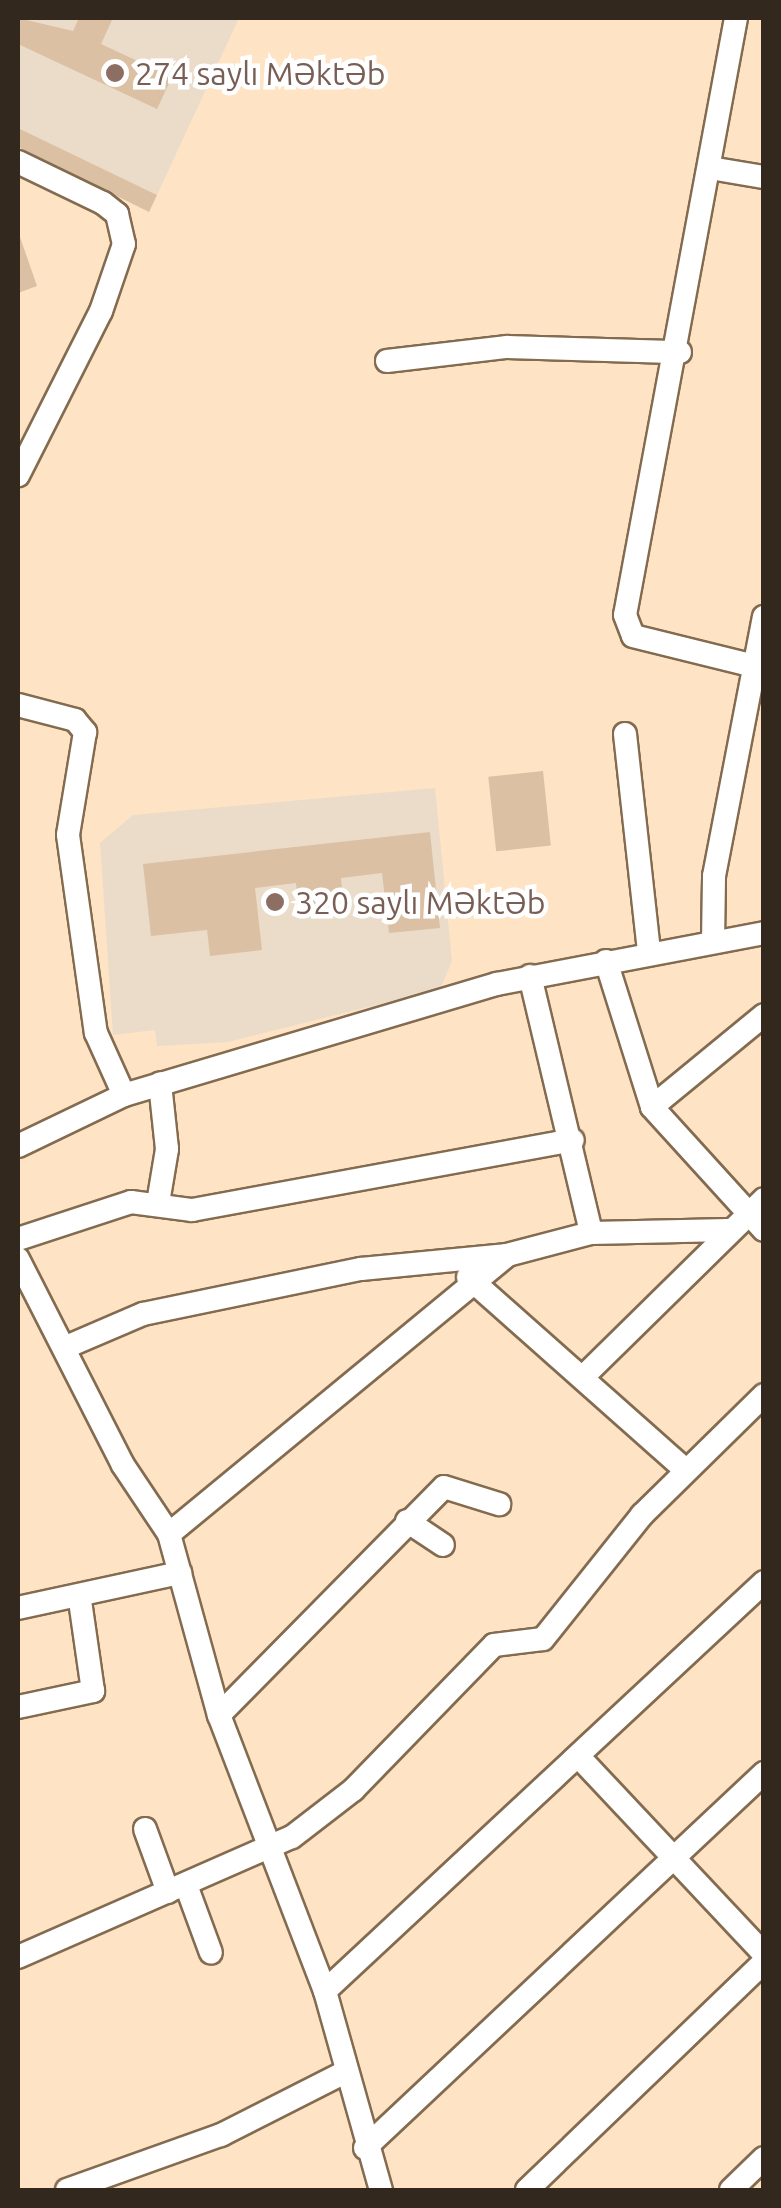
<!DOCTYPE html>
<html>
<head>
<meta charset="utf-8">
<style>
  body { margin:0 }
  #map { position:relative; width:781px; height:2208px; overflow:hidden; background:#fee3c5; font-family:Ubuntu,sans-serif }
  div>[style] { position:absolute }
  .education>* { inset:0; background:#eadcc9 }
  .building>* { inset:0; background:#dbc0a3; transform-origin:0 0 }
  .roads { filter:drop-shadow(2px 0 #836b50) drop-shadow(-2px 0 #836b50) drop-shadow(0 2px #836b50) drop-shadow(0 -2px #836b50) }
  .street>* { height:22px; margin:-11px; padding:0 11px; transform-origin:11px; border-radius:11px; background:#fff }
  .dots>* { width:28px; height:28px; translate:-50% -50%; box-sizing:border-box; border:5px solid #fff; border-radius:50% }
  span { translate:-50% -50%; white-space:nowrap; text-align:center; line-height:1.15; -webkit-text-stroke:9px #fff; paint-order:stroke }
  .education-label { font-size:32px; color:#785e54 }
  .left { translate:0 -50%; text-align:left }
  .frame { position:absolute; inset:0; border:20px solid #32281d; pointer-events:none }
</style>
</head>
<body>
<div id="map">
  <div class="education">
    <div style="clip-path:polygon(18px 18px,239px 18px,157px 195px,18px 128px)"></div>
    <div style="clip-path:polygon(435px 788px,452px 961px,440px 989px,228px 1042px,157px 1046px,155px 1030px,113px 1035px,100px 843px,133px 815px)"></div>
  </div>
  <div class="building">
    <div style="clip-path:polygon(18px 18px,73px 31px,79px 18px,113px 18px,101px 44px,172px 77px,157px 109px,18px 44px)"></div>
    <div style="clip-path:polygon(18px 128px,157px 195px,149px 212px,18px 147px)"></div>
    <div style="clip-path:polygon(20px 237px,37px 286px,18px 293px,18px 238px)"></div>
    <div style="left:543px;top:771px;width:75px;height:55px;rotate:84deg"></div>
    <div style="clip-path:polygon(430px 832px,440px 928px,389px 933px,382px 873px,341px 878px,344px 909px,299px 914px,296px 883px,255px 888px,262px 950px,210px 956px,207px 930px,151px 936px,143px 864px)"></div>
  </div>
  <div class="roads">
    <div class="street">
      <div style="left:736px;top:18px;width:607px;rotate:100.53deg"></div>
      <div style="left:625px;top:615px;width:22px;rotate:69deg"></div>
      <div style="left:633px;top:636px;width:125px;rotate:13.9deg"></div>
      <div style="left:18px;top:162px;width:94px;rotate:25.8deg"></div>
      <div style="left:103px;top:203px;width:18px;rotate:38deg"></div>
      <div style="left:117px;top:214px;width:31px;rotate:77deg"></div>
      <div style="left:124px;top:244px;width:71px;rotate:108.9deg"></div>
      <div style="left:101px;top:311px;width:184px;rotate:116.8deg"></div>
      <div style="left:710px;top:168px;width:55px;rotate:9.5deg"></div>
      <div style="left:387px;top:361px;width:121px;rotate:-6.7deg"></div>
      <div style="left:507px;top:347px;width:173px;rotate:1.7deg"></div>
      <div style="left:18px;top:705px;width:59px;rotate:14.7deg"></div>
      <div style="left:75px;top:720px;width:16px;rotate:50deg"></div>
      <div style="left:85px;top:732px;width:104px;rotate:99.4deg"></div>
      <div style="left:68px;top:835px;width:200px;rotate:82deg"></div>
      <div style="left:96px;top:1033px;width:68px;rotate:65.7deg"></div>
      <div style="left:625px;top:734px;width:220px;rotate:83.7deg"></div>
      <div style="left:713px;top:942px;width:66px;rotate:-89.1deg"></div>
      <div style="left:714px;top:876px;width:264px;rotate:-79.1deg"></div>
      <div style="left:606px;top:961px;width:153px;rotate:72.5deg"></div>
      <div style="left:652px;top:1107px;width:166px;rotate:47.7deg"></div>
      <div style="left:530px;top:976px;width:264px;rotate:76.6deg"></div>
      <div style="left:652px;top:1107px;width:145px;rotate:-39.4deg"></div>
      <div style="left:18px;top:1146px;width:118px;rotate:-25.7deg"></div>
      <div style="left:124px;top:1095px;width:389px;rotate:-16.6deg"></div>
      <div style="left:497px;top:984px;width:272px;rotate:-10.8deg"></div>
      <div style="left:158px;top:1203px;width:55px;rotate:-80.5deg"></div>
      <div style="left:167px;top:1149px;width:66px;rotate:-96.1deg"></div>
      <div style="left:18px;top:1239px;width:119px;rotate:-18.1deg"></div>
      <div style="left:131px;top:1202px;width:62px;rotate:7.5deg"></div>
      <div style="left:192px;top:1210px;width:387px;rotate:-10.4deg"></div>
      <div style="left:18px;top:1259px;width:231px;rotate:63deg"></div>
      <div style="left:123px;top:1465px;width:83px;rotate:56.3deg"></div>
      <div style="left:169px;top:1534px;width:188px;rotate:74.6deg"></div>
      <div style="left:219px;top:1715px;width:296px;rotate:69deg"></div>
      <div style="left:325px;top:1991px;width:207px;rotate:74.3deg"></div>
      <div style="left:468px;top:1277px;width:290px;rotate:41.6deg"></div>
      <div style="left:66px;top:1347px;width:84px;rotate:-23.2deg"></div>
      <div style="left:143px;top:1314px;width:223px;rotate:-11.7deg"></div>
      <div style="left:361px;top:1269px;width:147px;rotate:-5.5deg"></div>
      <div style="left:507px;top:1255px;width:87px;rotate:-14.7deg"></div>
      <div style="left:591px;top:1233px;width:137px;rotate:-1.3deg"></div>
      <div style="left:584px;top:1376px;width:252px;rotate:-44.5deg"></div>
      <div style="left:407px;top:1521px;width:43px;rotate:33.7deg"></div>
      <div style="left:169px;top:1534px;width:438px;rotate:-39.5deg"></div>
      <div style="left:18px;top:1608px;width:166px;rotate:-12.2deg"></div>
      <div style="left:18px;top:1707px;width:77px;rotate:-12deg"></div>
      <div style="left:93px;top:1691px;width:91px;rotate:-98.2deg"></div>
      <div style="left:219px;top:1715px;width:320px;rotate:-45.4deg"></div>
      <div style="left:444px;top:1487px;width:58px;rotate:17.2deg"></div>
      <div style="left:579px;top:1757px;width:270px;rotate:46.8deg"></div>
      <div style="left:145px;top:1829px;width:67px;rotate:69.9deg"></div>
      <div style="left:186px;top:1885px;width:72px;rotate:69.8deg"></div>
      <div style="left:18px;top:1957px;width:299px;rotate:-23.7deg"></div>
      <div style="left:292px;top:1837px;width:77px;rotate:-37.6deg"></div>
      <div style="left:353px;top:1790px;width:202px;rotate:-45.8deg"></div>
      <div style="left:494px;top:1645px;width:49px;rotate:-7deg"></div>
      <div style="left:543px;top:1639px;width:159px;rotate:-51.4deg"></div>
      <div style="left:642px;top:1515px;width:171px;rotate:-44.5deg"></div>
      <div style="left:325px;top:1991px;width:600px;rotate:-42.97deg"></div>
      <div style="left:365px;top:2148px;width:548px;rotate:-43.22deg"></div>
      <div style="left:67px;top:2190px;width:164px;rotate:-19.7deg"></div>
      <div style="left:221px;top:2135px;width:141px;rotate:-26.9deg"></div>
      <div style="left:527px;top:2190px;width:329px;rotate:-43.9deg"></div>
      <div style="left:731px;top:2190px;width:46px;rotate:-44.1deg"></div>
    </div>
  </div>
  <div class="dots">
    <div style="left:115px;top:73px;background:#8d6e63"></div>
    <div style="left:275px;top:902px;background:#8d6e63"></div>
  </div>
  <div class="education-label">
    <span class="left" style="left:135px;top:73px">274 saylı Məktəb</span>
    <span class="left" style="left:295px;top:902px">320 saylı Məktəb</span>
  </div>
  <div class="frame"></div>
</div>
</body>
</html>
